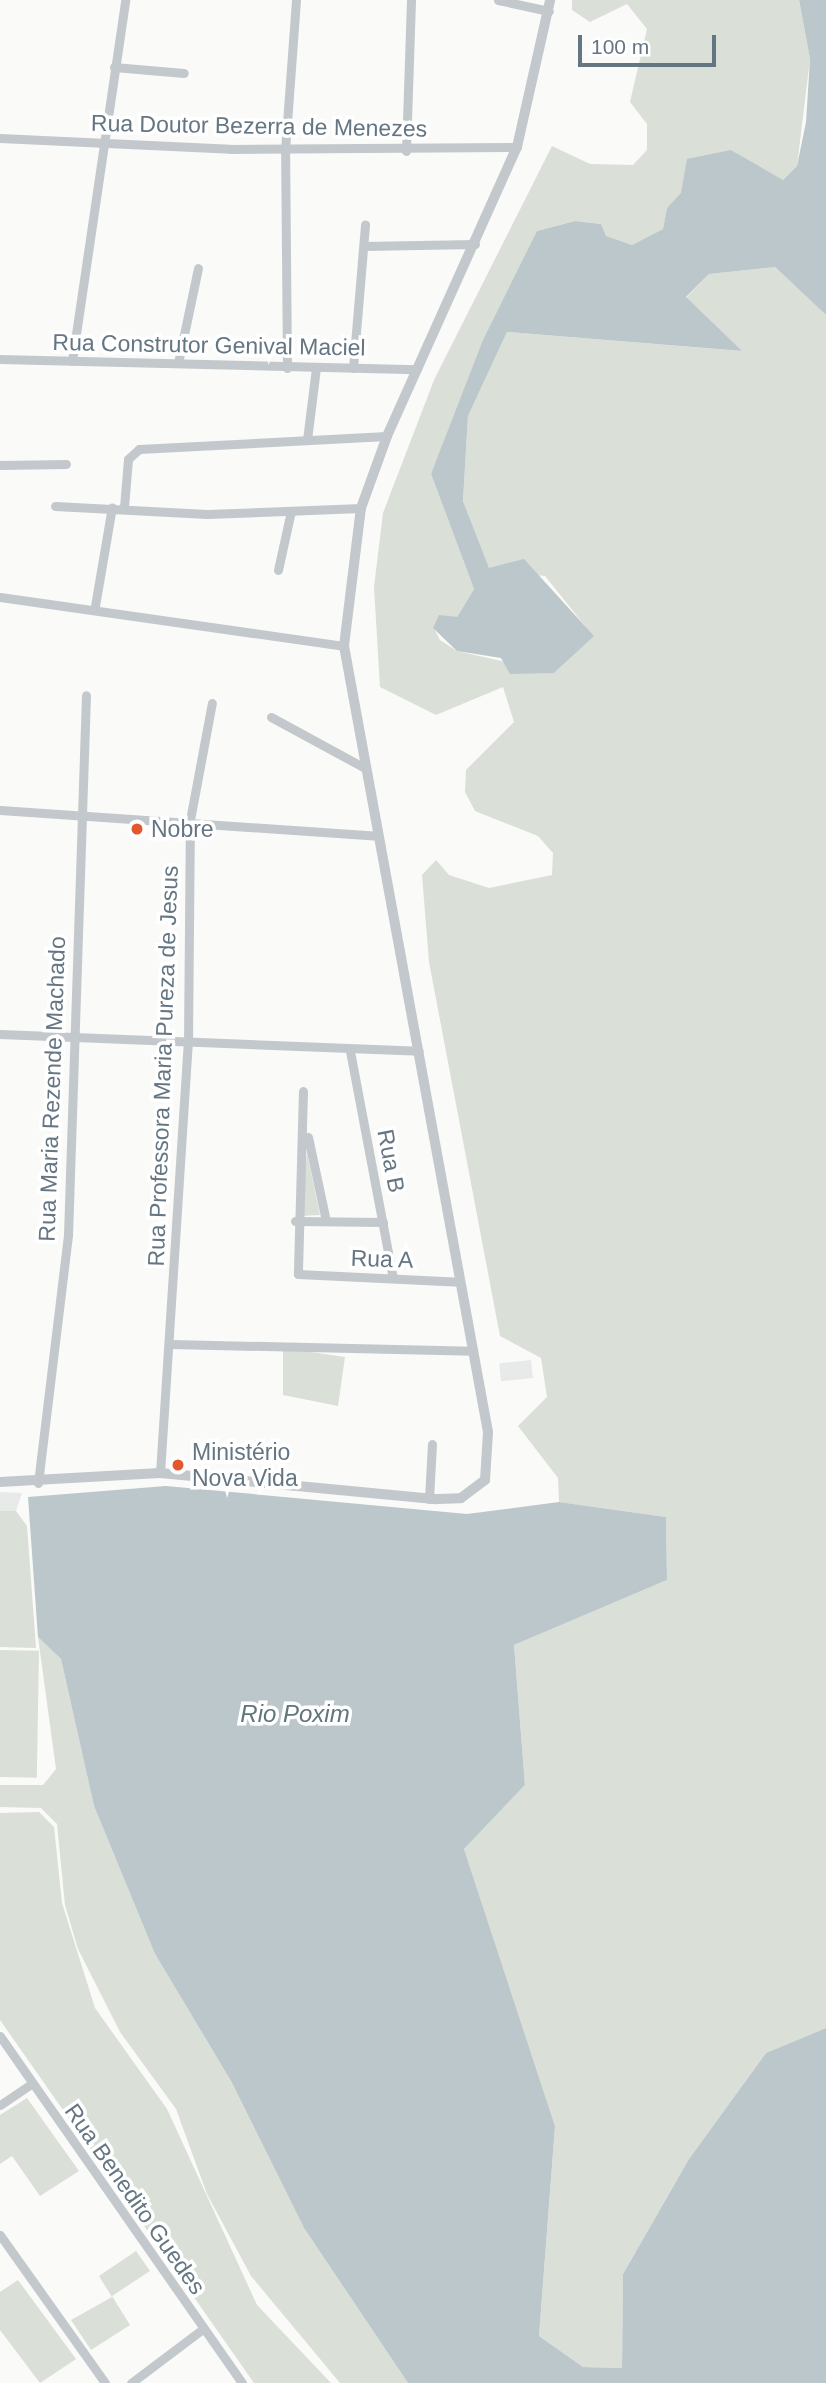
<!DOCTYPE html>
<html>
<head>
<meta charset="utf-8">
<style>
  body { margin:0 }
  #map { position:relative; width:826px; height:2383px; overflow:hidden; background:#fafaf8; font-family:Arial,sans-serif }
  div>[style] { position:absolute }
  .built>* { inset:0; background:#e8e9e9; transform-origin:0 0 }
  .green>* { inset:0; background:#dadfd7; transform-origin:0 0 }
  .water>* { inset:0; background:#bbc7cb }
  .minor>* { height:9px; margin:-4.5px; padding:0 4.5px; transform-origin:4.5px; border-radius:4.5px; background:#c3c8cc }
  .tertiary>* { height:10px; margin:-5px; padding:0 5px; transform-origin:5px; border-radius:5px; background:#c3c8cc }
  .dots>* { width:19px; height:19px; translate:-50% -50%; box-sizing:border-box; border:4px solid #fff; border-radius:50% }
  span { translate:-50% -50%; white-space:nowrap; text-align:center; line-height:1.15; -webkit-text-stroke:7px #fff; paint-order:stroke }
  .street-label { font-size:23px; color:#657683 }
  .poi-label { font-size:23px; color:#657683 }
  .left { translate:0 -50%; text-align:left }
  .water-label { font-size:24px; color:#60757c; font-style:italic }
  .scale { position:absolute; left:578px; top:35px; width:138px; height:32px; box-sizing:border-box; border:4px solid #657683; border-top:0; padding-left:9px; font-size:21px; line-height:24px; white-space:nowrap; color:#657683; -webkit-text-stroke:5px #fff; paint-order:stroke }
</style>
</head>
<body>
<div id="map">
  <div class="built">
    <div style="left:531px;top:1360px;width:18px;height:32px;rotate:84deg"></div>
    <div style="clip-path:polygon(0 1492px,22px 1493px,16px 1511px,0 1511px)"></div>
  </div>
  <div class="green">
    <div style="clip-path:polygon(572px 0,799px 0,810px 59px,797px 166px,782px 181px,731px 150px,667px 208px,663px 229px,632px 245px,605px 236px,601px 224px,575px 221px,537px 231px,431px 474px,474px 589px,457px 617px,434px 628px,440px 640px,457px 651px,554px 673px,593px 636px,545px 576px,489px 569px,463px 501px,468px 416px,507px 332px,741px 351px,686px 298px,709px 274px,775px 267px,826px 315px,826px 2028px,766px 2053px,689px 2159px,623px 2274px,622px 2368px,583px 2367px,539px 2336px,555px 2126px,464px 1849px,525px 1785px,514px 1645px,667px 1580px,666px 1517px,559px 1502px,558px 1478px,518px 1426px,547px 1397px,541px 1358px,500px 1336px,429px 962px,422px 875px,436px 860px,449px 875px,489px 888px,552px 875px,553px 853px,538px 836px,475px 811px,465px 792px,466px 770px,514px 722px,503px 687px,436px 715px,380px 687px,374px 587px,383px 513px,434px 380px,552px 146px,590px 164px,633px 165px,647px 150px,647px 124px,630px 102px,647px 29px,627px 4px,590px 22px,572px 10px)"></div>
    <div style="clip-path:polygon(307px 1153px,320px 1215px,300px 1216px)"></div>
    <div style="clip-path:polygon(283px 1348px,345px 1357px,338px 1406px,283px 1395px)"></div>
    <div style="clip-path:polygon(0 1511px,16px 1511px,27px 1526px,36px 1648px,0 1647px)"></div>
    <div style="clip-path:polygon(38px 1637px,61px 1659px,94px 1806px,155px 1954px,231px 2081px,304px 2228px,408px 2383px,340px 2383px,251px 2276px,207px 2194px,176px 2109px,120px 2032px,78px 1949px,65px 1905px,57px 1824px,41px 1808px,0 1807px,0 1785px,43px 1785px,56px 1769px)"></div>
    <div style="left:0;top:1650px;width:39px;height:127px;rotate:1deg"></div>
    <div style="clip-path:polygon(39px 1812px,54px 1827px,62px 1903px,95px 2008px,167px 2109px,257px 2305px,331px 2383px,254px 2383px,0 2020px,0 1813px)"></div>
    <div style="clip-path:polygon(27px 2098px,79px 2171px,40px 2196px,12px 2156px,0 2164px,0 2115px)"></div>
    <div style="clip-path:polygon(136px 2251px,150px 2271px,112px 2296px,130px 2325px,91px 2350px,71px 2320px,112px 2297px,99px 2276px)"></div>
    <div style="clip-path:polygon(18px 2280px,76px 2359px,40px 2383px,0 2330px,0 2292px)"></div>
  </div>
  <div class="water">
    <div style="clip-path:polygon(799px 0,826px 0,826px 315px,775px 267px,709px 274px,686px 297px,742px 351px,507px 332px,468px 416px,463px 501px,489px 568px,524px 559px,594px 636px,554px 673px,510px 674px,501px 658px,457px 651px,433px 628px,439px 615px,457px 617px,474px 589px,431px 474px,483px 340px,537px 231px,575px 221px,601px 224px,606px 236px,632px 245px,663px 229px,667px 208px,681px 193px,687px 159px,731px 150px,783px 180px,797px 166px,806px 122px,810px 59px)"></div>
    <div style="clip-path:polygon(166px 1486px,467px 1514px,559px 1502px,666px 1517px,667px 1580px,514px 1645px,525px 1785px,464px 1849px,555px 2126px,539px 2336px,583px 2367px,622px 2368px,623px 2274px,689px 2159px,766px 2053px,826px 2028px,826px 2383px,408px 2383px,304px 2228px,231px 2081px,155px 1954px,94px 1806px,61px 1659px,38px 1637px,28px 1497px)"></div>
  </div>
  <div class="minor">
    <div style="left:498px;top:0;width:52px;rotate:12.2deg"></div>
    <div style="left:114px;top:67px;width:70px;rotate:4.9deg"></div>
    <div style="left:0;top:138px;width:230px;rotate:2.7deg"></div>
    <div style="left:230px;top:149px;width:287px;rotate:-0.4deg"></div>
    <div style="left:406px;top:151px;width:151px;rotate:-88.1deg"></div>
    <div style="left:364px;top:246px;width:111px;rotate:-1deg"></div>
    <div style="left:0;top:359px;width:417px;rotate:1.4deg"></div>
    <div style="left:72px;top:361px;width:365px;rotate:-81.6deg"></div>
    <div style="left:178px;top:363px;width:97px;rotate:-78.1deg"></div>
    <div style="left:287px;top:368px;width:218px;rotate:-90.5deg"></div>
    <div style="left:285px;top:150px;width:150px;rotate:-85.8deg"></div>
    <div style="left:353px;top:368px;width:144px;rotate:-85.2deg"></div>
    <div style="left:307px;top:440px;width:73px;rotate:-82.9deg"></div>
    <div style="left:0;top:465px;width:66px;rotate:-0.9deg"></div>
    <div style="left:55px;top:506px;width:152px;rotate:3deg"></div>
    <div style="left:207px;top:514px;width:154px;rotate:-2.2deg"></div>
    <div style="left:124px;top:507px;width:48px;rotate:-85.2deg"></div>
    <div style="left:128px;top:459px;width:15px;rotate:-42deg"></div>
    <div style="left:139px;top:449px;width:248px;rotate:-3deg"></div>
    <div style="left:278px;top:570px;width:60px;rotate:-77.6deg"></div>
    <div style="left:0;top:597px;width:347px;rotate:8.1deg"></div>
    <div style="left:95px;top:606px;width:100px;rotate:-80.3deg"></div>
    <div style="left:271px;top:717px;width:105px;rotate:28.5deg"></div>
    <div style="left:0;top:810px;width:378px;rotate:3.9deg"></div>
    <div style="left:0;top:1034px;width:419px;rotate:2.3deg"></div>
    <div style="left:350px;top:1051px;width:231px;rotate:79.3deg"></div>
    <div style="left:303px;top:1091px;width:183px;rotate:91.6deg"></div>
    <div style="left:298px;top:1274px;width:161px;rotate:2.8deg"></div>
    <div style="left:308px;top:1137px;width:86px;rotate:77.9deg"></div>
    <div style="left:295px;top:1221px;width:88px;rotate:0.7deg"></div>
    <div style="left:171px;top:1344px;width:301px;rotate:1.3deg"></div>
    <div style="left:160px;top:1473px;width:432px;rotate:-86.3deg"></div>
    <div style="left:188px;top:1042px;width:222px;rotate:-89.5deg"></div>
    <div style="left:190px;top:820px;width:119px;rotate:-79.4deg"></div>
    <div style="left:38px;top:1483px;width:250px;rotate:-83.1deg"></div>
    <div style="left:68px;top:1235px;width:540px;rotate:-88.09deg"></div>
    <div style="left:429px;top:1499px;width:55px;rotate:-86.9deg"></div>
    <div style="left:0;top:2036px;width:423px;rotate:55.1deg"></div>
    <div style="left:0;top:2105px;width:36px;rotate:-34deg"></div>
    <div style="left:0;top:2235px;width:181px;rotate:54.6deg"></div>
    <div style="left:131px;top:2383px;width:91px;rotate:-37deg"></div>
  </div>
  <div class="tertiary">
    <div style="left:0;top:1482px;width:160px;rotate:-3.2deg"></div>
    <div style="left:160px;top:1473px;width:278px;rotate:5.4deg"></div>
    <div style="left:437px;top:1499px;width:24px;rotate:-2deg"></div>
    <div style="left:461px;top:1498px;width:30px;rotate:-37deg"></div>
    <div style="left:485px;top:1480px;width:48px;rotate:-86.4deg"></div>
    <div style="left:488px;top:1432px;width:799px;rotate:-100.38deg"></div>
    <div style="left:344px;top:646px;width:139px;rotate:-83deg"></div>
    <div style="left:361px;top:508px;width:77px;rotate:-70.1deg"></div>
    <div style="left:387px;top:436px;width:317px;rotate:-65.8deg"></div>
    <div style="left:517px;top:147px;width:151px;rotate:-77.3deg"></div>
  </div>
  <div class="dots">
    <div style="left:137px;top:829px;background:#e4572e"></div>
    <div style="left:178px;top:1465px;background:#e4572e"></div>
  </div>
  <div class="street-label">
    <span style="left:259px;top:126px;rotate:1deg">Rua Doutor Bezerra de Menezes</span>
    <span style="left:209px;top:345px;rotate:1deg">Rua Construtor Genival Maciel</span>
    <span style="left:163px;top:1066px;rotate:-88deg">Rua Professora Maria Pureza de Jesus</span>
    <span style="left:52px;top:1089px;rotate:-88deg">Rua Maria Rezende Machado</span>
    <span style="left:391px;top:1161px;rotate:79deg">Rua B</span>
    <span style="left:382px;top:1259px;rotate:2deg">Rua A</span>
    <span style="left:135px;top:2199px;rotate:55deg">Rua Benedito Guedes</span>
  </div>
  <div class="poi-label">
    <span class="left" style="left:151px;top:829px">Nobre</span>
    <span class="left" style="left:192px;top:1465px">Ministério<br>Nova Vida</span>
  </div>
  <div class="water-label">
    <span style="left:295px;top:1714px">Rio Poxim</span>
  </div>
  <div class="scale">100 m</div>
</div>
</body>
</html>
